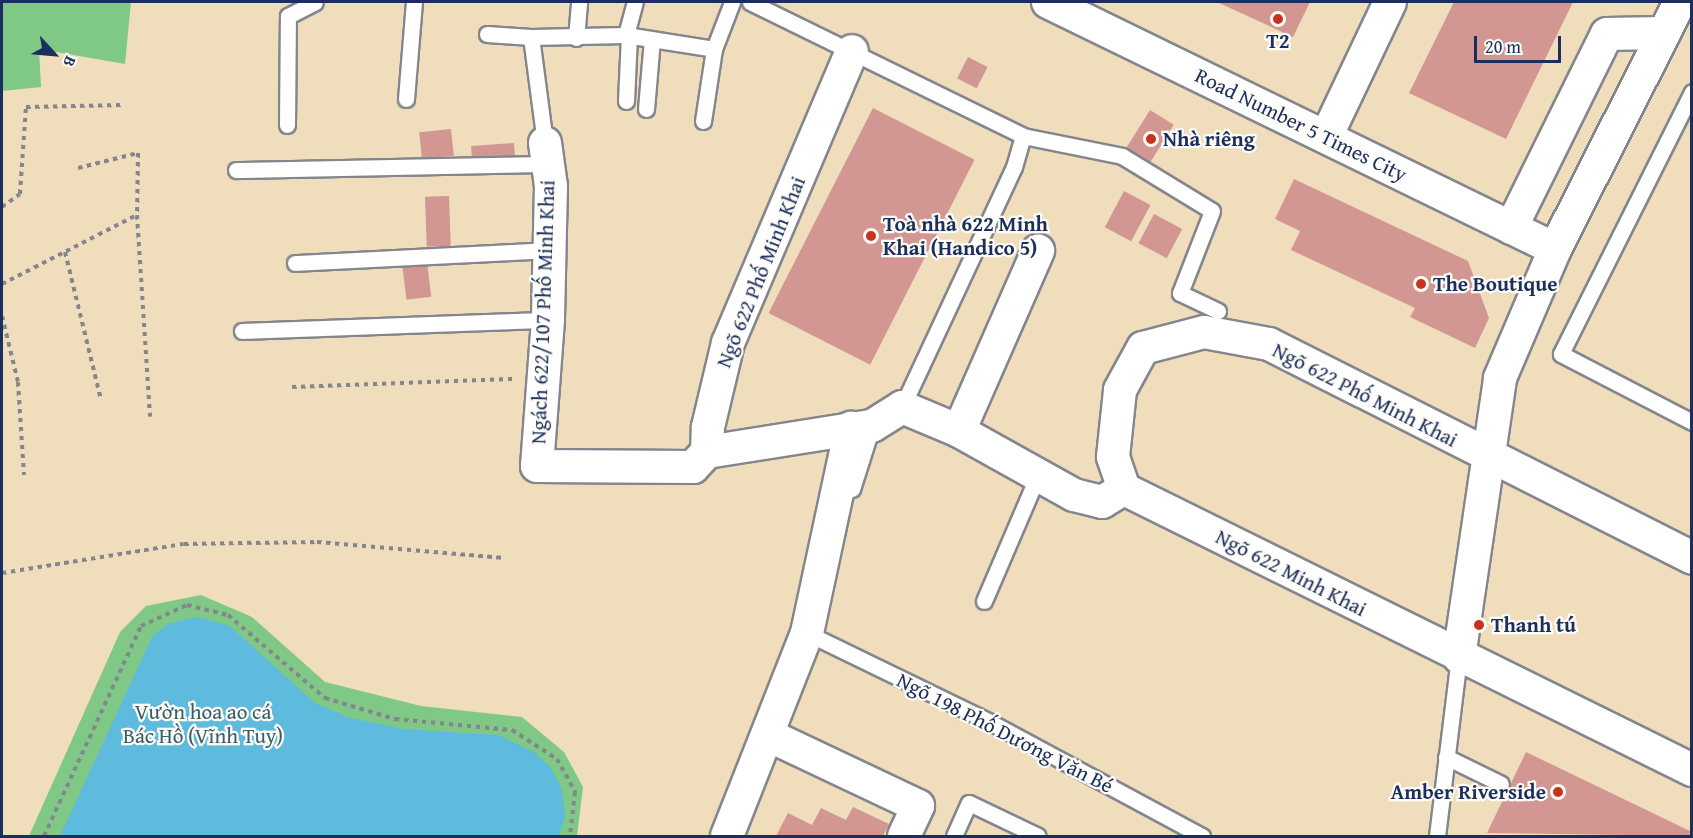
<!DOCTYPE html>
<html>
<head>
<meta charset="utf-8">
<style>
  body { margin:0 }
  #map { position:relative; width:1693px; height:838px; overflow:hidden; background:#efddbc; font-family:"Gentium Book Plus",serif }
  div>[style] { position:absolute }
  .green>* { inset:0; background:#7fc885 }
  .water>* { inset:0; background:#5fbbdd }
  .building>* { inset:0; background:#d39793; transform-origin:0 0 }
  .path>* { height:4px; margin-top:-2px; transform-origin:0; background:repeating-linear-gradient(90deg,#85868d 0 4.5px,transparent 0 9px) }
  .roads { filter:drop-shadow(2px 0 #85868d) drop-shadow(-2px 0 #85868d) drop-shadow(0 2px #85868d) drop-shadow(0 -2px #85868d) }
  .service>* { height:15px; margin:-7.5px; padding:0 7.5px; transform-origin:7.5px; border-radius:7.5px; background:#fff }
  .minor>* { height:32px; margin:-16px; padding:0 16px; transform-origin:16px; border-radius:16px; background:#fff }
  .dots>* { width:16px; height:16px; translate:-50% -50%; box-sizing:border-box; border:3px solid #fdfcf7; border-radius:50% }
  span { translate:-50% -50%; white-space:nowrap; text-align:center; line-height:1.15; -webkit-text-stroke:4.5px #fdfcf7; paint-order:stroke }
  .poi-label { font-size:21px; color:#1b2f5e; font-weight:700 }
  .left { translate:0 -50%; text-align:left }
  .right { translate:-100% -50%; text-align:right }
  .street-label { font-size:21px; color:#1b2f5e }
  .park-label { font-size:21px; color:#395d6a }
  .frame { position:absolute; inset:0; border:3px solid #1b2f5e; pointer-events:none }
  .north { position:absolute; left:24px; top:24px; width:60px; height:60px; -webkit-text-stroke:4px #fdfcf7; paint-order:stroke; rotate:116deg; font-size:16px; font-weight:700; line-height:24px; text-align:center; color:#1b2f5e }
  .north::after { content:''; display:block; margin:auto; width:21px; height:27px; background:#1b2f5e; clip-path:polygon(50% 0,100% 100%,50% 72%,0 100%) }
  .scale { position:absolute; left:1474px; top:36px; width:87px; height:27px; box-sizing:border-box; border:3px solid #1b2f5e; border-top:0; padding-left:8px; font-size:18px; line-height:21px; white-space:nowrap; color:#1b2f5e; -webkit-text-stroke:4px #fdfcf7; paint-order:stroke }
</style>
</head>
<body>
<div id="map">
  <div class="green">
    <div style="clip-path:polygon(2px 2px,131px 2px,125px 64px,39px 49px,41px 87px,2px 91px)"></div>
    <div style="clip-path:polygon(201px 595px,252px 617px,325px 682px,421px 706px,522px 717px,564px 752px,583px 787px,577px 836px,29px 836px,120px 632px,146px 606px)"></div>
  </div>
  <div class="water">
    <div style="clip-path:polygon(198px 617px,230px 626px,315px 703px,347px 717px,403px 729px,498px 735px,534px 752px,551px 768px,562px 789px,565px 817px,559px 836px,60px 836px,152px 637px,169px 623px)"></div>
  </div>
  <div class="building">
    <div style="clip-path:polygon(1217px 2px,1310px 2px,1293px 37px)"></div>
    <div style="clip-path:polygon(1454px 2px,1573px 2px,1506px 139px,1409px 93px)"></div>
    <div style="left:968px;top:57px;width:22px;height:24px;rotate:27deg"></div>
    <div style="left:873px;top:108px;width:114px;height:230px;rotate:27deg"></div>
    <div style="left:1150px;top:110px;width:28px;height:48px;rotate:32deg"></div>
    <div style="left:451px;top:129px;width:27px;height:32px;rotate:84deg"></div>
    <div style="left:514px;top:143px;width:15px;height:43px;rotate:86deg"></div>
    <div style="clip-path:polygon(1294px 179px,1468px 261px,1489px 318px,1475px 348px,1410px 317px,1415px 308px,1291px 250px,1300px 231px,1275px 219px)"></div>
    <div style="left:1124px;top:191px;width:30px;height:41px;rotate:28deg"></div>
    <div style="left:449px;top:196px;width:50px;height:24px;rotate:88deg"></div>
    <div style="left:1154px;top:214px;width:32px;height:33px;rotate:28deg"></div>
    <div style="left:427px;top:262px;width:35px;height:25px;rotate:83deg"></div>
    <div style="clip-path:polygon(1526px 752px,1692px 832px,1692px 836px,1487px 833px)"></div>
    <div style="clip-path:polygon(853px 807px,889px 824px,883px 836px,776px 836px,788px 813px,812px 825px,821px 808px,846px 820px)"></div>
  </div>
  <div class="path">
    <div style="left:78px;top:168px;width:62px;rotate:-14deg"></div>
    <div style="left:138px;top:153px;width:62px;rotate:90.9deg"></div>
    <div style="left:2px;top:207px;width:22px;rotate:-36deg"></div>
    <div style="left:20px;top:194px;width:87px;rotate:-86.1deg"></div>
    <div style="left:26px;top:107px;width:96px;rotate:-1.2deg"></div>
    <div style="left:65px;top:252px;width:152px;rotate:76.3deg"></div>
    <div style="left:2px;top:284px;width:152px;rotate:-27.1deg"></div>
    <div style="left:137px;top:215px;width:202px;rotate:86.3deg"></div>
    <div style="left:2px;top:316px;width:68px;rotate:76.4deg"></div>
    <div style="left:18px;top:382px;width:93px;rotate:86.3deg"></div>
    <div style="left:292px;top:387px;width:221px;rotate:-2.1deg"></div>
    <div style="left:2px;top:573px;width:184px;rotate:-9.1deg"></div>
    <div style="left:184px;top:544px;width:133px;rotate:-0.9deg"></div>
    <div style="left:317px;top:542px;width:188px;rotate:4.9deg"></div>
    <div style="left:44px;top:836px;width:231px;rotate:-65.2deg"></div>
    <div style="left:141px;top:626px;width:51px;rotate:-24.5deg"></div>
    <div style="left:187px;top:605px;width:42px;rotate:13.7deg"></div>
    <div style="left:228px;top:615px;width:128px;rotate:40.6deg"></div>
    <div style="left:325px;top:698px;width:73px;rotate:16.7deg"></div>
    <div style="left:395px;top:719px;width:118px;rotate:5.4deg"></div>
    <div style="left:512px;top:730px;width:54px;rotate:32.8deg"></div>
    <div style="left:557px;top:759px;width:38px;rotate:61deg"></div>
    <div style="left:575px;top:792px;width:44px;rotate:96.5deg"></div>
  </div>
  <div class="roads">
    <div class="service">
      <div style="left:750px;top:2px;width:304px;rotate:26.1deg"></div>
      <div style="left:1023px;top:136px;width:101px;rotate:11.4deg"></div>
      <div style="left:1122px;top:156px;width:105px;rotate:31.4deg"></div>
      <div style="left:1212px;top:211px;width:88px;rotate:111.3deg"></div>
      <div style="left:1180px;top:293px;width:42px;rotate:25.3deg"></div>
      <div style="left:487px;top:34px;width:44px;rotate:3.9deg"></div>
      <div style="left:626px;top:35px;width:34px;rotate:-75deg"></div>
      <div style="left:576px;top:38px;width:36px;rotate:-85deg"></div>
      <div style="left:1692px;top:92px;width:293px;rotate:116.6deg"></div>
      <div style="left:1561px;top:354px;width:148px;rotate:27.4deg"></div>
      <div style="left:406px;top:99px;width:97px;rotate:-85.3deg"></div>
      <div style="left:626px;top:101px;width:65px;rotate:-87.4deg"></div>
      <div style="left:646px;top:109px;width:70px;rotate:-85.1deg"></div>
      <div style="left:703px;top:121px;width:73px;rotate:-81.3deg"></div>
      <div style="left:287px;top:125px;width:109px;rotate:-89.5deg"></div>
      <div style="left:288px;top:16px;width:30px;rotate:-27deg"></div>
      <div style="left:545px;top:143px;width:107px;rotate:-97.5deg"></div>
      <div style="left:531px;top:37px;width:95px;rotate:-1.2deg"></div>
      <div style="left:626px;top:35px;width:89px;rotate:9deg"></div>
      <div style="left:714px;top:49px;width:50px;rotate:-69deg"></div>
      <div style="left:236px;top:170px;width:312px;rotate:-1.1deg"></div>
      <div style="left:295px;top:263px;width:254px;rotate:-2.9deg"></div>
      <div style="left:242px;top:331px;width:306px;rotate:-2.1deg"></div>
      <div style="left:902px;top:407px;width:265px;rotate:-65deg"></div>
      <div style="left:1014px;top:167px;width:32px;rotate:-74deg"></div>
      <div style="left:852px;top:489px;width:66px;rotate:-72.4deg"></div>
      <div style="left:984px;top:601px;width:137px;rotate:-66.8deg"></div>
      <div style="left:807px;top:633px;width:203px;rotate:25.9deg"></div>
      <div style="left:990px;top:722px;width:241px;rotate:28.3deg"></div>
      <div style="left:1446px;top:757px;width:61px;rotate:26.1deg"></div>
      <div style="left:954px;top:836px;width:36px;rotate:-66deg"></div>
      <div style="left:969px;top:803px;width:76px;rotate:25.6deg"></div>
      <div style="left:1437px;top:836px;width:180px;rotate:-83deg"></div>
    </div>
    <div class="minor">
      <div style="left:1048px;top:2px;width:564px;rotate:25.97deg"></div>
      <div style="left:1326px;top:137px;width:149px;rotate:-64.6deg"></div>
      <div style="left:545px;top:143px;width:43px;rotate:82.1deg"></div>
      <div style="left:551px;top:186px;width:134px;rotate:91.3deg"></div>
      <div style="left:548px;top:320px;width:146px;rotate:94.3deg"></div>
      <div style="left:537px;top:466px;width:156px;rotate:0.4deg"></div>
      <div style="left:693px;top:467px;width:21px;rotate:-47deg"></div>
      <div style="left:1511px;top:228px;width:216px;rotate:-63.7deg"></div>
      <div style="left:1607px;top:34px;width:57px;rotate:-1deg"></div>
      <div style="left:959px;top:431px;width:197px;rotate:-66.3deg"></div>
      <div style="left:707px;top:452px;width:167px;rotate:-9deg"></div>
      <div style="left:872px;top:426px;width:36px;rotate:-32deg"></div>
      <div style="left:902px;top:407px;width:62px;rotate:22.8deg"></div>
      <div style="left:959px;top:431px;width:132px;rotate:29.1deg"></div>
      <div style="left:1074px;top:495px;width:29px;rotate:14deg"></div>
      <div style="left:1102px;top:502px;width:26px;rotate:-31deg"></div>
      <div style="left:707px;top:452px;width:25px;rotate:-88deg"></div>
      <div style="left:708px;top:427px;width:86px;rotate:-76.6deg"></div>
      <div style="left:728px;top:343px;width:317px;rotate:-67deg"></div>
      <div style="left:1124px;top:489px;width:34px;rotate:-109deg"></div>
      <div style="left:1113px;top:457px;width:67px;rotate:-84deg"></div>
      <div style="left:1120px;top:390px;width:48px;rotate:-61.3deg"></div>
      <div style="left:1143px;top:348px;width:63px;rotate:-14.7deg"></div>
      <div style="left:1204px;top:332px;width:66px;rotate:10.5deg"></div>
      <div style="left:1269px;top:344px;width:474px;rotate:26.8deg"></div>
      <div style="left:1124px;top:489px;width:634px;rotate:26.32deg"></div>
      <div style="left:1459px;top:657px;width:282px;rotate:-81.6deg"></div>
      <div style="left:1500px;top:378px;width:140px;rotate:-66.9deg"></div>
      <div style="left:1555px;top:249px;width:277px;rotate:-63.2deg"></div>
      <div style="left:768px;top:735px;width:166px;rotate:25.3deg"></div>
      <div style="left:918px;top:806px;width:33px;rotate:115deg"></div>
      <div style="left:727px;top:836px;width:218px;rotate:-68.5deg"></div>
      <div style="left:807px;top:633px;width:210px;rotate:-77.9deg"></div>
    </div>
  </div>
  <div class="dots">
    <div style="left:1278px;top:19px;background:#c8321e"></div>
    <div style="left:1151px;top:139px;background:#c8321e"></div>
    <div style="left:871px;top:236px;background:#c8321e"></div>
    <div style="left:1421px;top:284px;background:#c8321e"></div>
    <div style="left:1479px;top:625px;background:#c8321e"></div>
    <div style="left:1558px;top:792px;background:#c8321e"></div>
  </div>
  <div class="poi-label">
    <span style="left:1278px;top:41px">T2</span>
    <span class="left" style="left:1163px;top:139px">Nhà riêng</span>
    <span class="left" style="left:883px;top:236px">Toà nhà 622 Minh<br>Khai (Handico 5)</span>
    <span class="left" style="left:1433px;top:284px">The Boutique</span>
    <span class="left" style="left:1491px;top:625px">Thanh tú</span>
    <span class="right" style="left:1546px;top:792px">Amber Riverside</span>
  </div>
  <div class="street-label">
    <span style="left:1301px;top:125px;rotate:26deg">Road Number 5 Times City</span>
    <span style="left:761px;top:272px;rotate:-68deg">Ngõ 622 Phố Minh Khai</span>
    <span style="left:543px;top:312px;rotate:-88deg">Ngách 622/107 Phố Minh Khai</span>
    <span style="left:1365px;top:395px;rotate:27deg">Ngõ 622 Phố Minh Khai</span>
    <span style="left:1291px;top:573px;rotate:27deg">Ngõ 622 Minh Khai</span>
    <span style="left:1005px;top:733px;rotate:27deg">Ngõ 198 Phố Dương Văn Bé</span>
  </div>
  <div class="park-label">
    <span style="left:203px;top:724px">Vườn hoa ao cá<br>Bác Hồ (Vĩnh Tuy)</span>
  </div>
  <div class="frame"></div>
  <div class="north">B</div>
  <div class="scale">20 m</div>
</div>
</body>
</html>
